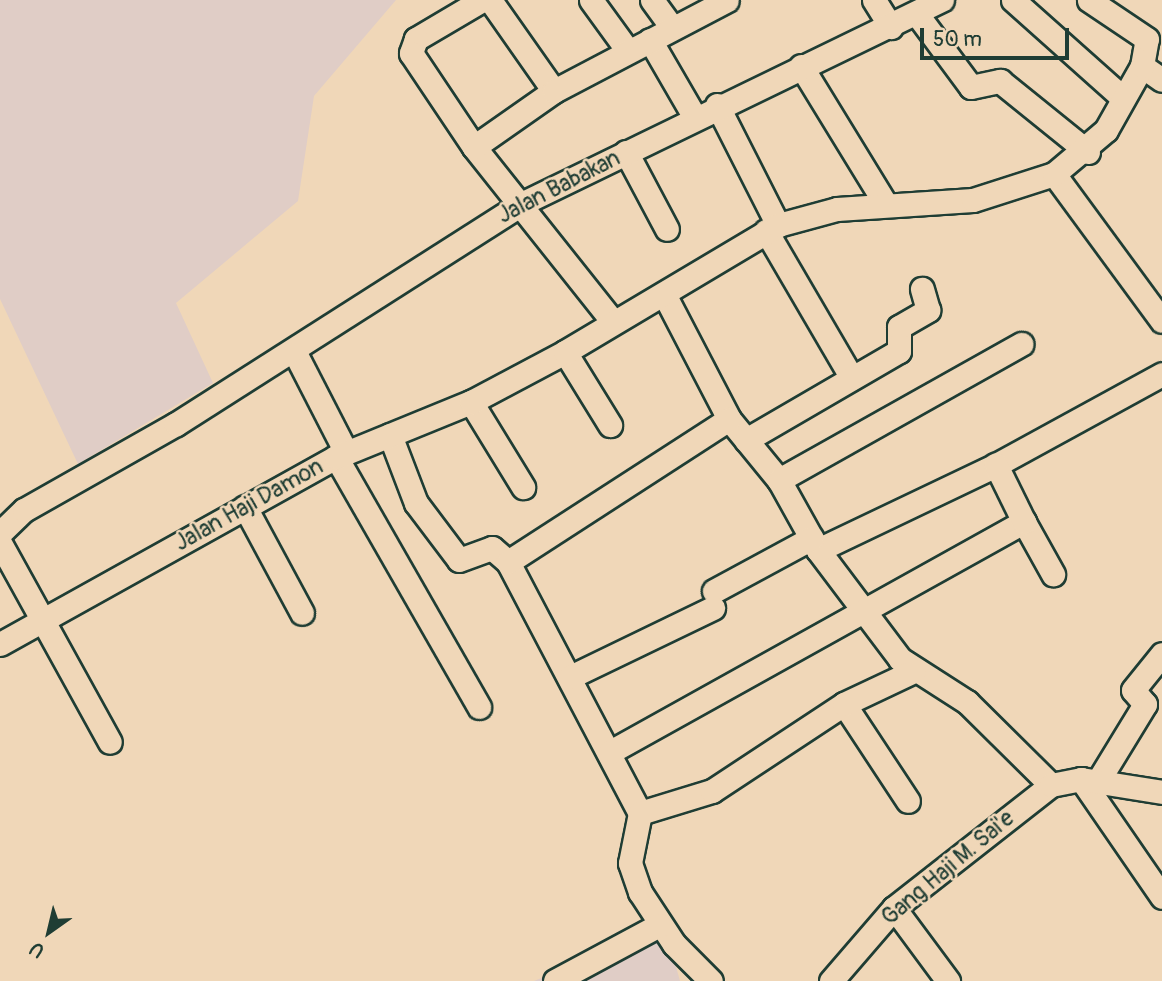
<!DOCTYPE html>
<html>
<head>
<meta charset="utf-8">
<style>
  body { margin:0 }
  #map { position:relative; width:1162px; height:981px; overflow:hidden; background:#f0d7b8; font-family:Pangolin,sans-serif }
  div>[style] { position:absolute }
  .built>* { inset:0; background:#e0cdc6 }
  .roads { filter:drop-shadow(2px 0 #1f3d34) drop-shadow(-2px 0 #1f3d34) drop-shadow(0 2px #1f3d34) drop-shadow(0 -2px #1f3d34) }
  .street>* { height:23px; margin:-11.5px; padding:0 11.5px; transform-origin:11.5px; border-radius:11.5px; background:#f0d7b8 }
  span { translate:-50% -50%; white-space:nowrap; text-align:center; line-height:1.15; -webkit-text-stroke:5px #f0d7b8; paint-order:stroke }
  .street-label { font-size:23px; color:#1f3d34 }
  .north { position:absolute; left:14px; top:897px; width:70px; height:70px; -webkit-text-stroke:5px #f0d7b8; paint-order:stroke; rotate:214deg; font-size:19px; font-weight:700; line-height:28px; text-align:center; color:#1f3d34 }
  .north::after { content:''; display:block; margin:auto; width:24px; height:32px; background:#1f3d34; clip-path:polygon(50% 0,100% 100%,50% 72%,0 100%) }
  .scale { position:absolute; left:920px; top:28px; width:149px; height:32px; box-sizing:border-box; border:4px solid #1f3d34; border-top:0; padding-left:9px; font-size:21px; line-height:24px; white-space:nowrap; color:#1f3d34; -webkit-text-stroke:5px #f0d7b8; paint-order:stroke }
</style>
</head>
<body>
<div id="map">
  <div class="built">
    <div style="clip-path:polygon(0 0,396px 0,314px 96px,298px 201px,176px 303px,213px 383px,78px 464px,0 299px)"></div>
    <div style="clip-path:polygon(655px 932px,673px 956px,680px 981px,534px 981px)"></div>
  </div>
  <div class="roads">
    <div class="street">
      <div style="left:482px;top:0;width:77px;rotate:149.4deg"></div>
      <div style="left:416px;top:39px;width:15px;rotate:110deg"></div>
      <div style="left:411px;top:53px;width:113px;rotate:56.2deg"></div>
      <div style="left:474px;top:147px;width:223px;rotate:51.5deg"></div>
      <div style="left:490px;top:0;width:111px;rotate:54.9deg"></div>
      <div style="left:591px;top:0;width:63px;rotate:54deg"></div>
      <div style="left:652px;top:0;width:34px;rotate:54deg"></div>
      <div style="left:874px;top:0;width:32px;rotate:58deg"></div>
      <div style="left:1013px;top:0;width:147px;rotate:41.7deg"></div>
      <div style="left:919px;top:17px;width:87px;rotate:53.4deg"></div>
      <div style="left:971px;top:87px;width:30px;rotate:-12deg"></div>
      <div style="left:1000px;top:81px;width:113px;rotate:38.9deg"></div>
      <div style="left:650px;top:40px;width:88px;rotate:59.9deg"></div>
      <div style="left:801px;top:66px;width:161px;rotate:58.5deg"></div>
      <div style="left:1142px;top:66px;width:24px;rotate:35deg"></div>
      <div style="left:717px;top:105px;width:135px;rotate:63.1deg"></div>
      <div style="left:474px;top:147px;width:98px;rotate:-35deg"></div>
      <div style="left:554px;top:91px;width:195px;rotate:-27.7deg"></div>
      <div style="left:626px;top:152px;width:87px;rotate:62deg"></div>
      <div style="left:1054px;top:174px;width:182px;rotate:53.7deg"></div>
      <div style="left:766px;top:231px;width:170px;rotate:59.7deg"></div>
      <div style="left:664px;top:294px;width:141px;rotate:62.5deg"></div>
      <div style="left:729px;top:419px;width:79px;rotate:50.7deg"></div>
      <div style="left:779px;top:480px;width:80px;rotate:60.9deg"></div>
      <div style="left:818px;top:550px;width:136px;rotate:53deg"></div>
      <div style="left:900px;top:659px;width:80px;rotate:32.7deg"></div>
      <div style="left:967px;top:702px;width:118px;rotate:44.7deg"></div>
      <div style="left:294px;top:351px;width:114px;rotate:62.8deg"></div>
      <div style="left:565px;top:352px;width:86px;rotate:58.3deg"></div>
      <div style="left:471px;top:402px;width:100px;rotate:58.5deg"></div>
      <div style="left:390px;top:435px;width:73px;rotate:69.1deg"></div>
      <div style="left:416px;top:503px;width:71px;rotate:53deg"></div>
      <div style="left:459px;top:560px;width:35px;rotate:-20deg"></div>
      <div style="left:492px;top:548px;width:21px;rotate:41deg"></div>
      <div style="left:508px;top:562px;width:284px;rotate:62.3deg"></div>
      <div style="left:640px;top:813px;width:51px;rotate:101.3deg"></div>
      <div style="left:630px;top:863px;width:31px;rotate:71deg"></div>
      <div style="left:640px;top:892px;width:62px;rotate:56.8deg"></div>
      <div style="left:674px;top:944px;width:52px;rotate:45deg"></div>
      <div style="left:746px;top:440px;width:177px;rotate:-30.2deg"></div>
      <div style="left:899px;top:351px;width:24px;rotate:-90deg"></div>
      <div style="left:899px;top:327px;width:34px;rotate:-30deg"></div>
      <div style="left:928px;top:310px;width:22px;rotate:-106deg"></div>
      <div style="left:336px;top:457px;width:288px;rotate:60.2deg"></div>
      <div style="left:779px;top:480px;width:278px;rotate:-29.3deg"></div>
      <div style="left:245px;top:507px;width:120px;rotate:61.7deg"></div>
      <div style="left:1024px;top:522px;width:60px;rotate:60.9deg"></div>
      <div style="left:0;top:533px;width:33px;rotate:-44deg"></div>
      <div style="left:24px;top:510px;width:175px;rotate:-29.5deg"></div>
      <div style="left:176px;top:424px;width:409px;rotate:-32.5deg"></div>
      <div style="left:521px;top:204px;width:468px;rotate:-25.9deg"></div>
      <div style="left:0;top:543px;width:227px;rotate:61.1deg"></div>
      <div style="left:818px;top:550px;width:197px;rotate:-25.5deg"></div>
      <div style="left:996px;top:465px;width:189px;rotate:-28.7deg"></div>
      <div style="left:508px;top:562px;width:263px;rotate:-32.9deg"></div>
      <div style="left:714px;top:591px;width:111px;rotate:-28.4deg"></div>
      <div style="left:0;top:644px;width:385px;rotate:-29.1deg"></div>
      <div style="left:336px;top:457px;width:146px;rotate:-22.2deg"></div>
      <div style="left:471px;top:402px;width:106px;rotate:-28deg"></div>
      <div style="left:565px;top:352px;width:248px;rotate:-30.8deg"></div>
      <div style="left:778px;top:225px;width:61px;rotate:-15.2deg"></div>
      <div style="left:837px;top:209px;width:136px;rotate:-3.8deg"></div>
      <div style="left:973px;top:200px;width:85px;rotate:-17.8deg"></div>
      <div style="left:1054px;top:174px;width:68px;rotate:-40.2deg"></div>
      <div style="left:1106px;top:130px;width:73px;rotate:-60.6deg"></div>
      <div style="left:1142px;top:66px;width:27px;rotate:-80deg"></div>
      <div style="left:1147px;top:39px;width:70px;rotate:-146.1deg"></div>
      <div style="left:570px;top:677px;width:159px;rotate:-25.8deg"></div>
      <div style="left:844px;top:704px;width:116px;rotate:56.6deg"></div>
      <div style="left:610px;top:752px;width:474px;rotate:-29.1deg"></div>
      <div style="left:1024px;top:522px;width:64px;rotate:-116.2deg"></div>
      <div style="left:1081px;top:779px;width:143px;rotate:55.5deg"></div>
      <div style="left:1098px;top:781px;width:90px;rotate:-58.6deg"></div>
      <div style="left:1145px;top:704px;width:18px;rotate:-131deg"></div>
      <div style="left:1133px;top:690px;width:46px;rotate:-51.1deg"></div>
      <div style="left:640px;top:813px;width:75px;rotate:-17deg"></div>
      <div style="left:712px;top:791px;width:158px;rotate:-33.4deg"></div>
      <div style="left:844px;top:704px;width:77px;rotate:-25.2deg"></div>
      <div style="left:894px;top:908px;width:91px;rotate:53.5deg"></div>
      <div style="left:555px;top:981px;width:118px;rotate:-28.3deg"></div>
      <div style="left:831px;top:981px;width:96px;rotate:-49.2deg"></div>
      <div style="left:894px;top:908px;width:199px;rotate:-38.1deg"></div>
      <div style="left:1051px;top:785px;width:31px;rotate:-11deg"></div>
      <div style="left:1081px;top:779px;width:82px;rotate:9.1deg"></div>
    </div>
  </div>
  <div class="street-label">
    <span style="left:559px;top:187px;rotate:-27deg">Jalan Babakan</span>
    <span style="left:249px;top:505px;rotate:-29deg">Jalan Haji Damon</span>
    <span style="left:948px;top:868px;rotate:-40deg">Gang Haji M. Sai'e</span>
  </div>
  <div class="north">U</div>
  <div class="scale">50 m</div>
</div>
</body>
</html>
